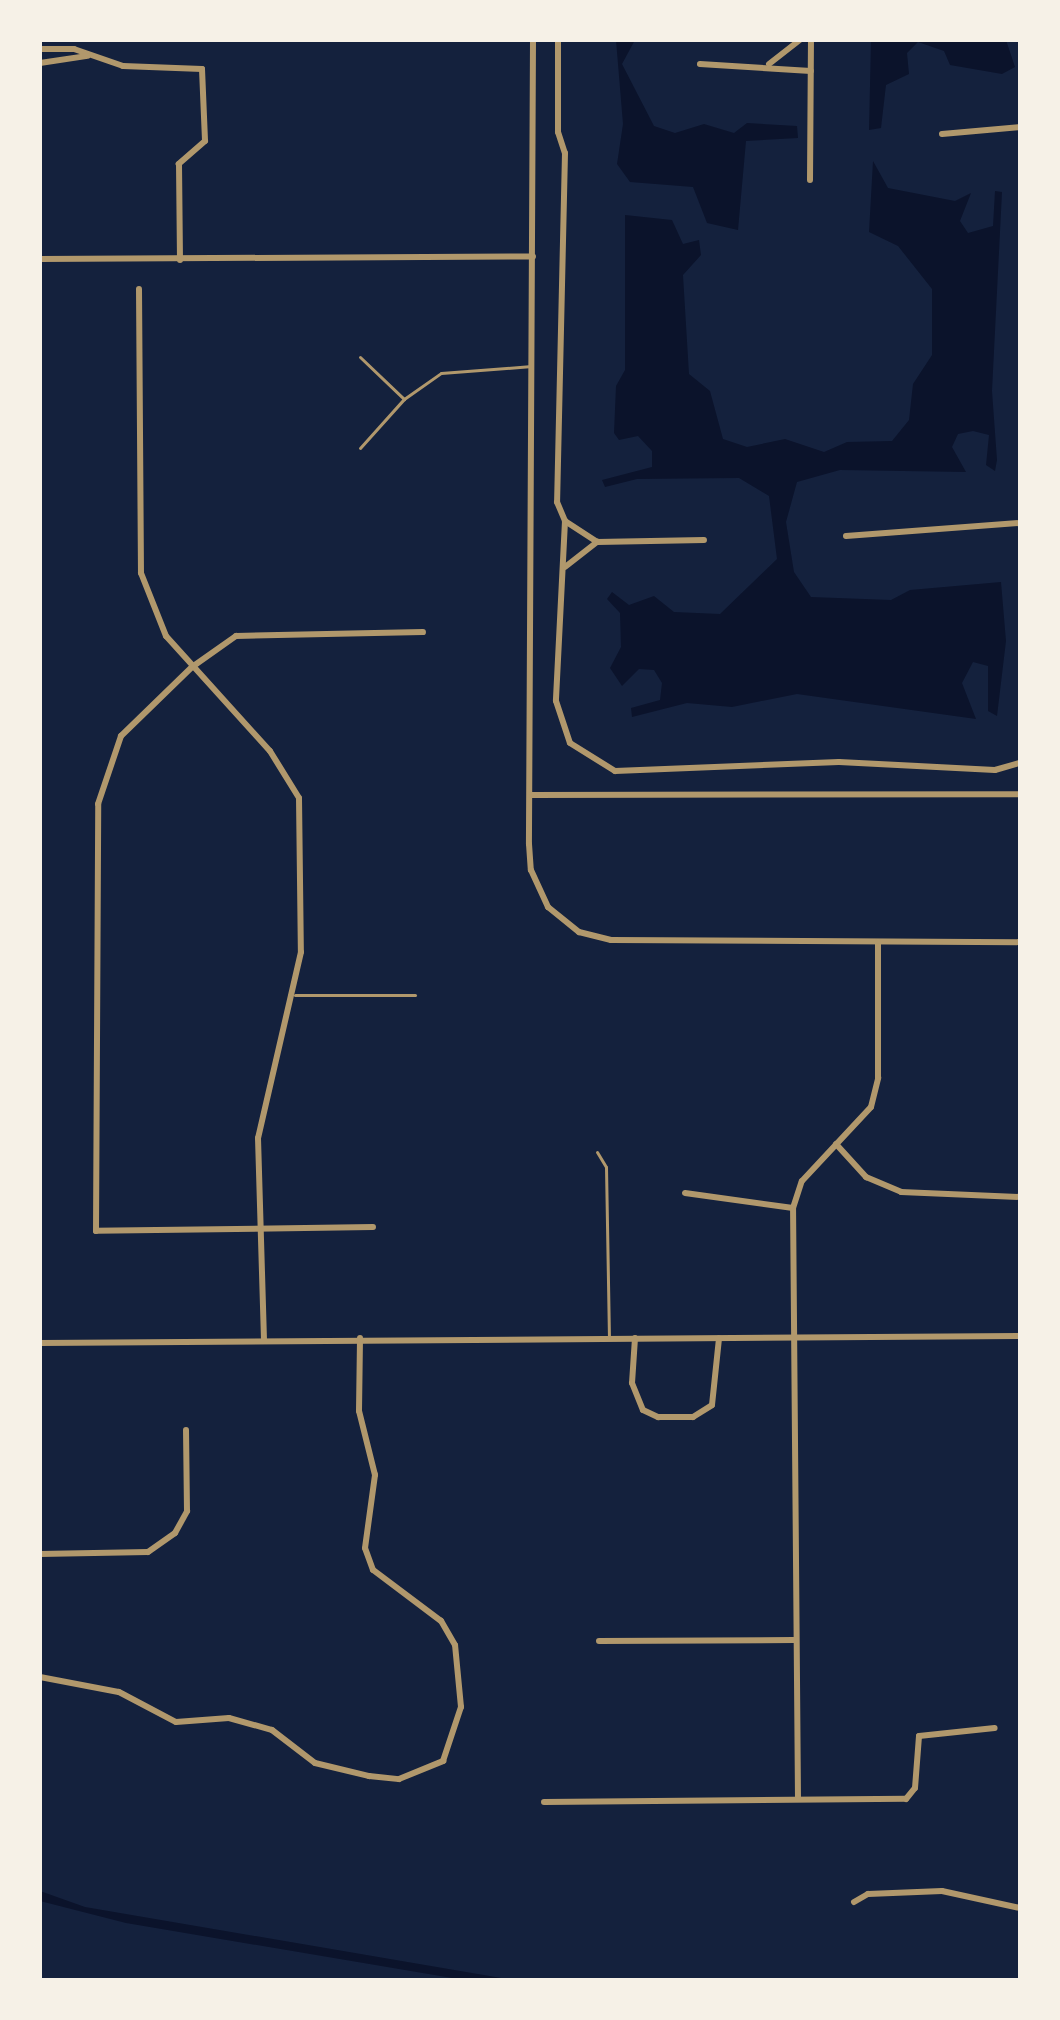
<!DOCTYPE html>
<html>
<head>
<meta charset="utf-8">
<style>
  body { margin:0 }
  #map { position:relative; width:1060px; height:2020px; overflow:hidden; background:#14213d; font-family:Barlow,sans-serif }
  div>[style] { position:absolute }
  .water>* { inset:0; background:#0b132b }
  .service>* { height:3px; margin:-1.5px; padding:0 1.5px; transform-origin:1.5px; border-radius:1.5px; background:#b1986c }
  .minor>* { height:6px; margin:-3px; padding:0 3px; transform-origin:3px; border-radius:3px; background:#b1986c }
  span { translate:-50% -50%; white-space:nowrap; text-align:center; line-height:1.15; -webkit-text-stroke:6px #f6f1e7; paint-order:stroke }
  .frame { position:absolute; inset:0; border:42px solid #f6f1e7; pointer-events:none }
</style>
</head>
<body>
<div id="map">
  <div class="water">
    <div style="clip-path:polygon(616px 40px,635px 40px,622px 64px,654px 126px,675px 133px,704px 124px,734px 133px,747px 123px,797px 126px,798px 138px,746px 141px,738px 230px,707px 223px,693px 187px,630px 182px,617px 164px,623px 124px)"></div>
    <div style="clip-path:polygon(871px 40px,1006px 40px,1015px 67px,1002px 74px,950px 65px,944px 51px,918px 42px,907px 53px,909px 74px,886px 85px,881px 128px,869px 130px)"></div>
    <div style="clip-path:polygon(873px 161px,888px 188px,955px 201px,971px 193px,960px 221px,968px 233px,993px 226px,995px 191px,1002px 192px,992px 391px,997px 460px,995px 471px,986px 465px,989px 435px,973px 431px,958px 434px,952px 447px,966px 472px,840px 470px,797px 482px,786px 522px,794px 572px,811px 597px,891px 600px,910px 590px,1001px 582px,1006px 641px,997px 716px,988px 711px,988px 666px,973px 662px,962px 683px,976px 719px,797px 694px,732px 707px,687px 703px,632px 717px,631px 708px,660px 700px,662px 683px,654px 670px,639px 669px,622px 686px,610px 668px,621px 647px,620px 613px,607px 599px,612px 592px,629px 605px,654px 596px,674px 612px,720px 614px,777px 559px,769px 496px,739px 478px,637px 479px,605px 487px,602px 480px,652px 467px,652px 451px,638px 436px,619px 440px,614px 433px,616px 386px,625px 370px,625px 215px,672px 220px,683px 244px,699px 240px,701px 255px,683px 275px,689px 374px,710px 391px,723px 439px,747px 447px,785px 439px,824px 452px,847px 442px,892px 441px,909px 420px,913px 384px,932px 355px,932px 289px,898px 246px,869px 232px)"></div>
    <div style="clip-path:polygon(40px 1891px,85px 1907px,513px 1980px,464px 1980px,126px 1923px,40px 1901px)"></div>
  </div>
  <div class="service">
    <div style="left:360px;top:357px;width:61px;rotate:43.7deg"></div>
    <div style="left:360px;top:448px;width:66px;rotate:-48.1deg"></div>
    <div style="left:404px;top:399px;width:45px;rotate:-35.1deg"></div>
    <div style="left:441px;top:373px;width:91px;rotate:-4.4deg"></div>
    <div style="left:295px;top:995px;width:120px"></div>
    <div style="left:597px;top:1152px;width:17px;rotate:59deg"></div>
    <div style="left:606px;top:1167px;width:171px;rotate:89deg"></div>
  </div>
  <div class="minor">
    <div style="left:533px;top:40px;width:804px;rotate:90.29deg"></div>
    <div style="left:529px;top:844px;width:26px;rotate:86deg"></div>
    <div style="left:531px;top:870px;width:41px;rotate:65.3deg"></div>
    <div style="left:548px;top:907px;width:40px;rotate:39deg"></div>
    <div style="left:579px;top:932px;width:33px;rotate:14deg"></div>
    <div style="left:611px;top:940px;width:409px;rotate:0.3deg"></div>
    <div style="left:558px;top:40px;width:92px;rotate:90deg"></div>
    <div style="left:558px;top:132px;width:22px;rotate:72deg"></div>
    <div style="left:565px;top:153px;width:349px;rotate:91.3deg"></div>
    <div style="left:557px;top:502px;width:21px;rotate:67deg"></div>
    <div style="left:565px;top:521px;width:180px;rotate:92.9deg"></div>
    <div style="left:556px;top:701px;width:44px;rotate:71.6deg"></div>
    <div style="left:570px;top:743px;width:53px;rotate:31.9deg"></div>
    <div style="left:615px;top:771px;width:224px;rotate:-2.3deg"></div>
    <div style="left:839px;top:762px;width:156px;rotate:2.9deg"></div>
    <div style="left:995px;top:770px;width:26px;rotate:-16deg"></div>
    <div style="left:40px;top:49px;width:34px"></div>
    <div style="left:74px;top:49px;width:52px;rotate:19.1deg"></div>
    <div style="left:123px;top:66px;width:79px;rotate:2.2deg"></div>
    <div style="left:202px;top:69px;width:72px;rotate:87.6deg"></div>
    <div style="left:205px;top:141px;width:35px;rotate:139deg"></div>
    <div style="left:179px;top:164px;width:96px;rotate:89.4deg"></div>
    <div style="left:40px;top:63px;width:48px;rotate:-8.5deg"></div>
    <div style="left:700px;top:64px;width:111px;rotate:3.6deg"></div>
    <div style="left:769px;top:64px;width:39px;rotate:-38deg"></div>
    <div style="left:942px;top:134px;width:78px;rotate:-5.1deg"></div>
    <div style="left:810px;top:180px;width:140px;rotate:-89.6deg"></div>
    <div style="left:40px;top:259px;width:493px;rotate:-0.3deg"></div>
    <div style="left:139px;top:289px;width:284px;rotate:89.6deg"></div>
    <div style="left:141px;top:573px;width:68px;rotate:68.4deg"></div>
    <div style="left:166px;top:636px;width:155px;rotate:47.9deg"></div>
    <div style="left:270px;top:751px;width:55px;rotate:58.3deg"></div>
    <div style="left:299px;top:798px;width:154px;rotate:89.3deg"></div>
    <div style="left:301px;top:952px;width:191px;rotate:103deg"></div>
    <div style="left:258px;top:1138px;width:201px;rotate:88.3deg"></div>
    <div style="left:565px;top:521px;width:38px;rotate:33deg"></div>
    <div style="left:846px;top:536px;width:174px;rotate:-4.3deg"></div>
    <div style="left:565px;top:567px;width:41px;rotate:-38deg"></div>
    <div style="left:597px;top:542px;width:107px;rotate:-1.1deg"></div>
    <div style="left:532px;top:795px;width:488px;rotate:-0.1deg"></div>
    <div style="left:836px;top:1144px;width:45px;rotate:47.7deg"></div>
    <div style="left:866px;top:1177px;width:38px;rotate:23deg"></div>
    <div style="left:901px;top:1192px;width:119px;rotate:2.4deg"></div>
    <div style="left:685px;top:1193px;width:109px;rotate:7.9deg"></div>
    <div style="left:373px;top:1227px;width:277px;rotate:179.2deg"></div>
    <div style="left:96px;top:1231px;width:427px;rotate:-89.7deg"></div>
    <div style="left:98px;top:804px;width:72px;rotate:-71.3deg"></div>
    <div style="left:121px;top:736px;width:99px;rotate:-44.2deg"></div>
    <div style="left:192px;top:667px;width:54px;rotate:-35.2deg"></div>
    <div style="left:236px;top:636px;width:187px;rotate:-1.2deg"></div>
    <div style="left:635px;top:1338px;width:45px;rotate:93.8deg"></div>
    <div style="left:632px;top:1383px;width:29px;rotate:68deg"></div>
    <div style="left:643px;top:1410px;width:17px;rotate:25deg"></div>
    <div style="left:658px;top:1417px;width:35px"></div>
    <div style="left:693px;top:1417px;width:22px;rotate:-32deg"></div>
    <div style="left:712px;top:1405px;width:67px;rotate:-84deg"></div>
    <div style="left:40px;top:1343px;width:980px;rotate:-0.41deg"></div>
    <div style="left:40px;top:1554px;width:108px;rotate:-1.1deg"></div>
    <div style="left:148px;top:1552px;width:33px;rotate:-35deg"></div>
    <div style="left:175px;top:1533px;width:25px;rotate:-61deg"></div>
    <div style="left:187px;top:1511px;width:81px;rotate:-90.7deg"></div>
    <div style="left:599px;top:1641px;width:195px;rotate:-0.3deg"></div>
    <div style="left:40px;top:1677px;width:80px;rotate:10.8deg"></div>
    <div style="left:119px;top:1692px;width:64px;rotate:27.8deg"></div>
    <div style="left:176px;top:1722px;width:53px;rotate:-4.3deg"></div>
    <div style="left:229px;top:1718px;width:45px;rotate:15.6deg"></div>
    <div style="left:272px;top:1730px;width:54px;rotate:37.5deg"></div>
    <div style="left:315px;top:1763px;width:56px;rotate:13.5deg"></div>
    <div style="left:369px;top:1776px;width:30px;rotate:6deg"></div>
    <div style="left:399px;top:1779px;width:48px;rotate:-22.2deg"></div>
    <div style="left:443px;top:1761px;width:57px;rotate:-71.6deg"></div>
    <div style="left:461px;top:1707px;width:62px;rotate:-95.5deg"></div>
    <div style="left:455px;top:1645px;width:28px;rotate:-120deg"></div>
    <div style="left:441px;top:1621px;width:85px;rotate:-143.1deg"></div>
    <div style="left:373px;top:1570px;width:23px;rotate:-110deg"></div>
    <div style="left:365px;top:1548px;width:74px;rotate:-82.2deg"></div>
    <div style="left:375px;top:1475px;width:66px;rotate:-104deg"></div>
    <div style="left:359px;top:1411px;width:73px;rotate:-89.2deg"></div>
    <div style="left:798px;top:1799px;width:591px;rotate:-90.48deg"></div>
    <div style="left:793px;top:1208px;width:28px;rotate:-72deg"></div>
    <div style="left:802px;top:1181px;width:101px;rotate:-47deg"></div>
    <div style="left:871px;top:1107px;width:30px;rotate:-76deg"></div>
    <div style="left:878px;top:1078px;width:136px;rotate:-90deg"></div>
    <div style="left:544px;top:1802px;width:362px;rotate:-0.5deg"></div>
    <div style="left:906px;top:1799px;width:14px;rotate:-51deg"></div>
    <div style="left:915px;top:1788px;width:52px;rotate:-85.6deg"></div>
    <div style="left:919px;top:1736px;width:76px;rotate:-6deg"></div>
    <div style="left:854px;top:1902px;width:16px;rotate:-30deg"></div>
    <div style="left:868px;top:1894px;width:74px;rotate:-2.3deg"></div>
    <div style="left:942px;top:1891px;width:80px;rotate:12.3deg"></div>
  </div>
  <div class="frame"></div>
</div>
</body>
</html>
